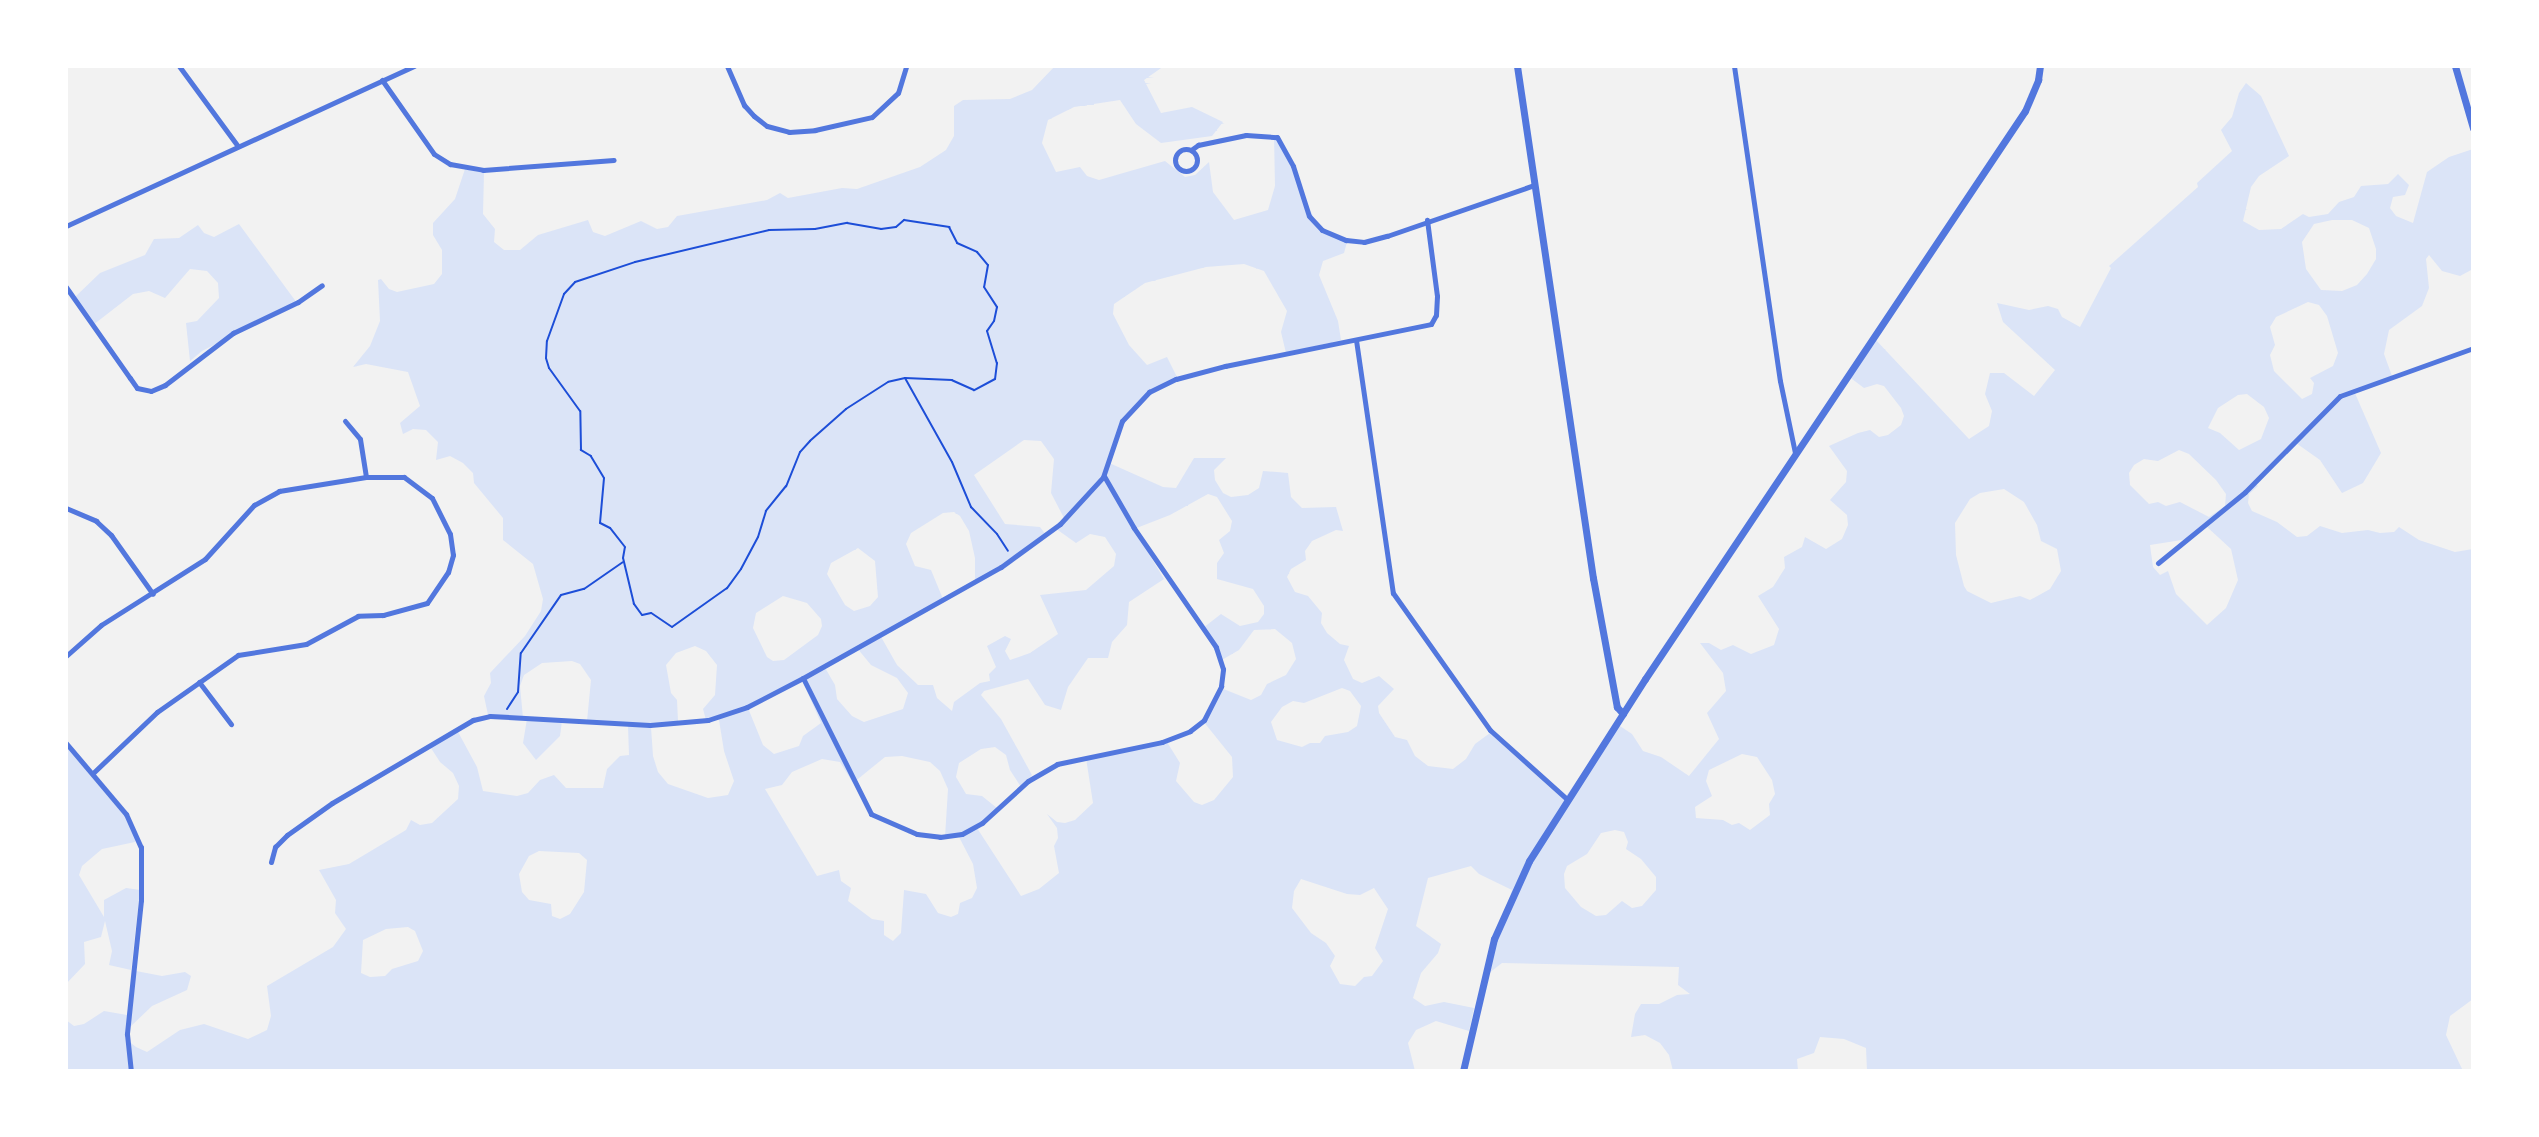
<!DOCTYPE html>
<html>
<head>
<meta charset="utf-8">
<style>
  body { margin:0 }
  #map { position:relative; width:2539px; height:1137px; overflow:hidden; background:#f2f2f2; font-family:"Libre Baskerville",serif }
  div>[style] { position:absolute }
  .green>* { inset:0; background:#dbe4f7 }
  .path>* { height:2px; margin:-1px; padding:0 1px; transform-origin:1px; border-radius:1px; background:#1d4ed8 }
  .minor>* { height:5px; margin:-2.5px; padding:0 2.5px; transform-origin:2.5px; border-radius:2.5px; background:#5277de }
  .minor>.ring { margin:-2.5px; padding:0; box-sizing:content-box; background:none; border:5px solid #5277de; border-radius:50% }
  .tertiary>* { height:7px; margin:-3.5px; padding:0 3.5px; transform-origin:3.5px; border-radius:3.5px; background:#5277de }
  span { translate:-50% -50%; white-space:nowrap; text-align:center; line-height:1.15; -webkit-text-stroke:8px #fff; paint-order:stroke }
  .frame { position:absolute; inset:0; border:68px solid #fff; pointer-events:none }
</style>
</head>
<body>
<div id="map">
  <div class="green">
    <div style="clip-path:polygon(evenodd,1055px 66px,1164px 66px,1144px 80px,1161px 113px,1192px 107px,1223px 122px,1212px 136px,1161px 143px,1136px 124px,1120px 100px,1074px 107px,1048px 120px,1042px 143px,1056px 172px,1080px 167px,1087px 176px,1099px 180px,1165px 161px,1185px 177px,1195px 175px,1209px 162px,1213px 192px,1234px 220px,1268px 210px,1275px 186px,1274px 136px,1289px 160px,1318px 228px,1347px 242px,1344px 253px,1323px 261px,1319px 275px,1338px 321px,1341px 340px,1286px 353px,1281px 332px,1287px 311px,1264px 271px,1244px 264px,1206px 267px,1145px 283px,1114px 304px,1113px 314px,1129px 345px,1147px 365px,1167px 357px,1178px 379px,1148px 392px,1128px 412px,1107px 462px,1163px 487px,1176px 488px,1194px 458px,1226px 458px,1214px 470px,1215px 480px,1223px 493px,1231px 497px,1248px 495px,1259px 488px,1263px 471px,1277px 472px,1288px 473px,1291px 497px,1302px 508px,1336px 507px,1343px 531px,1336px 530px,1312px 541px,1305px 551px,1306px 560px,1291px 569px,1287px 577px,1295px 592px,1308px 596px,1322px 613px,1321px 623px,1327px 633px,1340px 644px,1349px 646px,1344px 660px,1353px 679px,1362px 683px,1379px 676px,1394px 689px,1378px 706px,1379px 713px,1395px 737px,1407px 740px,1415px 756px,1428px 766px,1453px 769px,1466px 759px,1475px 744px,1490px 733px,1564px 799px,1617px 724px,1632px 734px,1643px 751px,1661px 757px,1689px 776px,1719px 739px,1707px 713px,1726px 691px,1723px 673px,1700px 643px,1709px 643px,1721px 650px,1733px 645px,1751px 654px,1774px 645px,1779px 629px,1758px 596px,1773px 587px,1785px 568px,1784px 557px,1802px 547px,1805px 537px,1826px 549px,1842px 539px,1848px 525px,1847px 515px,1830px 500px,1846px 482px,1847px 471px,1829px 446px,1858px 433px,1870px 430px,1879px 437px,1888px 435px,1901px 425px,1904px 416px,1901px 408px,1884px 386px,1877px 384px,1864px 388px,1848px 376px,1875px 339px,1969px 439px,1989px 426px,1992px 411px,1985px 394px,1990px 373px,2004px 373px,2034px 396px,2055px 370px,2003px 322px,1997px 303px,2029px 310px,2048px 306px,2058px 309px,2062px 317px,2080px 327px,2111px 268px,2109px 266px,2198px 187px,2197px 183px,2232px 151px,2221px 130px,2232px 117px,2239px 93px,2246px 83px,2261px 96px,2289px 156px,2259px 176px,2251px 187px,2243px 221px,2259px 230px,2281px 229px,2303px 214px,2309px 217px,2328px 214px,2339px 202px,2354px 197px,2361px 186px,2388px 184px,2398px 174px,2409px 185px,2405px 195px,2393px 197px,2390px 208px,2396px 216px,2413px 223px,2427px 172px,2449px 157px,2473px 149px,2473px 269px,2460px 276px,2442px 271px,2429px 255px,2426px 259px,2429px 288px,2422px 306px,2389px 330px,2384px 354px,2392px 376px,2354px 391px,2381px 453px,2363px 483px,2342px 493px,2320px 460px,2296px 443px,2255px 483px,2258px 486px,2249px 494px,2248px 503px,2252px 511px,2277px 522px,2297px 537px,2307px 536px,2320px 526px,2342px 533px,2368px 530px,2380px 533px,2394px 532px,2399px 527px,2419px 540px,2455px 552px,2473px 549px,2473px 999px,2450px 1016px,2446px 1035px,2463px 1071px,1867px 1071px,1866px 1048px,1844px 1039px,1820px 1037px,1814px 1053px,1797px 1059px,1798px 1071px,1673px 1071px,1669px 1055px,1660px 1043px,1645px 1035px,1631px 1037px,1635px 1014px,1641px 1004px,1659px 1004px,1677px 995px,1690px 994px,1678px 985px,1679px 967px,1502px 963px,1484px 977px,1512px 890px,1479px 874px,1471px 866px,1428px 878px,1416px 926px,1441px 944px,1438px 953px,1421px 973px,1413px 998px,1425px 1006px,1444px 1002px,1474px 1008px,1469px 1031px,1436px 1021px,1416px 1030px,1408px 1043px,1415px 1071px,66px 1071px,66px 1020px,74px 1026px,84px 1024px,104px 1011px,127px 1015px,136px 971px,162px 976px,185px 972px,191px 976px,187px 990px,152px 1006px,127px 1030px,126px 1039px,136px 1047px,147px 1052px,180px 1030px,204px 1024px,248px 1039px,267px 1030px,271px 1016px,267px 986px,333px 947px,346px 929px,335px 913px,336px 900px,319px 870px,349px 864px,406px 830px,411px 820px,420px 825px,432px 823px,458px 799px,459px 786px,453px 773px,440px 762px,429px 745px,457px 730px,477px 767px,483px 791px,517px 796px,528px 793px,540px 780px,554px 775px,566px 788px,603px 788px,607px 769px,620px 756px,629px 755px,628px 726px,587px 721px,591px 680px,580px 664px,572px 661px,542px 663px,524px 675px,520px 686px,523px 718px,488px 715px,484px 696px,491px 683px,490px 673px,525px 636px,541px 611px,543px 599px,533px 564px,503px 540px,503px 518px,474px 483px,473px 473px,463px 463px,450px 456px,436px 460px,438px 442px,426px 430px,413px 429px,403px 434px,400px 423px,420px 406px,408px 372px,366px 364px,353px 367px,370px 346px,380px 321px,378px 280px,381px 279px,389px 289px,397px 292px,434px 284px,442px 274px,442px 250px,433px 235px,433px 223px,455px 199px,465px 169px,484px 173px,483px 214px,495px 229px,494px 242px,504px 250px,520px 250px,538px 235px,588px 220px,593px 232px,605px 236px,641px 221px,657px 229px,668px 227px,677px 216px,767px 200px,780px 193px,788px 198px,842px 188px,857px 189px,920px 167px,946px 150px,954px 136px,954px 106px,963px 100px,1010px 99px,1032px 90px,1055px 66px,2332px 220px,2352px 220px,2369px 228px,2376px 249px,2376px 259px,2367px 274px,2357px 285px,2342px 291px,2321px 290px,2306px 269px,2302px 242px,2314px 224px,2332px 220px,1055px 66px,2308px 302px,2319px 305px,2327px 316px,2338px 353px,2333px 366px,2310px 378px,2314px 383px,2312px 394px,2302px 399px,2274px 371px,2270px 355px,2275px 345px,2270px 327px,2276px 317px,2308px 302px,1055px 66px,2247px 394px,2264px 407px,2269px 418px,2261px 439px,2239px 450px,2220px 433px,2208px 428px,2218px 408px,2238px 395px,2247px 394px,1055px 66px,1024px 440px,1041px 441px,1054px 459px,1051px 493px,1064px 518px,1055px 528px,1076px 543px,1090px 534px,1105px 537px,1116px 554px,1114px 566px,1086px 590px,1040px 595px,1058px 634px,1030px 653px,1010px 660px,1005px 651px,1011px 639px,1005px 636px,987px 646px,996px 667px,989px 674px,990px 681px,980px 683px,954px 702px,952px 711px,937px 698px,933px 685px,918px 685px,897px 665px,880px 635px,943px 599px,931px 570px,915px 566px,906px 544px,911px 533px,943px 513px,954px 512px,960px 516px,969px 531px,975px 558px,975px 582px,1046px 535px,1040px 527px,1005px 524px,974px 475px,1024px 440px,1055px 66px,2179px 450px,2189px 454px,2216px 480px,2226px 494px,2225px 506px,2209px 517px,2180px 502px,2166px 506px,2158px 502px,2149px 504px,2130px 485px,2129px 473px,2134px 465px,2144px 459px,2158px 461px,2179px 450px,1055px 66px,2004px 489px,2024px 502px,2037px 525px,2041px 541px,2057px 549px,2061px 571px,2050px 589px,2030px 600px,2020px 596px,1991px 603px,1967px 591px,1964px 586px,1956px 555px,1955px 523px,1970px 499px,1980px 493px,2004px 489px,1055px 66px,1208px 494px,1217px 497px,1232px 521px,1230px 531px,1219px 540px,1224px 553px,1217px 563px,1217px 579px,1253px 589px,1264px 606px,1264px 614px,1258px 622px,1240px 626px,1221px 614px,1203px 628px,1220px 661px,1239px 650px,1254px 630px,1275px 629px,1292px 643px,1296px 659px,1286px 675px,1267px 684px,1261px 695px,1251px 700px,1221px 688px,1203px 721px,1232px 757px,1233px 777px,1214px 800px,1202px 805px,1194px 802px,1176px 781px,1180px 763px,1167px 742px,1086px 758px,1093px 803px,1075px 820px,1065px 823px,1057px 822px,1047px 814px,1057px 828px,1058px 838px,1054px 846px,1059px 873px,1039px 889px,1021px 896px,977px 828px,997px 808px,982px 796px,966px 794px,956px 777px,959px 763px,981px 749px,995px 747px,1006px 755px,1010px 770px,1021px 787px,1032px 775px,1001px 719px,981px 695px,984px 691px,1028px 679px,1045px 705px,1061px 710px,1068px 687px,1088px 658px,1108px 658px,1112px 642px,1127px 625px,1129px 602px,1164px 579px,1134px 529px,1170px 515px,1208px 494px,1055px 66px,2206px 526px,2231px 549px,2238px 580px,2226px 608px,2207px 625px,2176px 594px,2168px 571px,2160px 575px,2153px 567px,2150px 545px,2188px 539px,2206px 526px,1055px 66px,858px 548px,875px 561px,878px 597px,870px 606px,854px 611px,845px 605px,827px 574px,831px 563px,858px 548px,1055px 66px,783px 596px,807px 603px,821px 619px,822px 626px,818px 635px,784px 660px,773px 661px,767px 657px,753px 628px,756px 613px,783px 596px,1055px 66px,695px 646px,706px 651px,717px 665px,715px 695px,703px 709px,706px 720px,719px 720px,724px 751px,734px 781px,728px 795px,708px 798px,668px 784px,658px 772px,653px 756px,651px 727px,678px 721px,677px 700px,671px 693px,666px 665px,676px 653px,695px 646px,1055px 66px,857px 648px,871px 665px,897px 678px,908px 693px,903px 709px,864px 722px,852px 716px,837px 699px,835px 685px,824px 666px,857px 648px,1055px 66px,802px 680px,821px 723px,803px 736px,799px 746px,774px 754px,763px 745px,748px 708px,802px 680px,1055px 66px,1342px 688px,1350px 691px,1361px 706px,1357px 726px,1348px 732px,1325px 736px,1320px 743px,1310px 743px,1302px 747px,1277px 740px,1271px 722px,1282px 707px,1293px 701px,1304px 703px,1342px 688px,1055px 66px,1742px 754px,1757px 757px,1772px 780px,1775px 794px,1769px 804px,1770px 815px,1750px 830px,1739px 823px,1732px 825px,1723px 820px,1696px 818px,1695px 807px,1712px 796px,1706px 781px,1709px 770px,1742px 754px,1055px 66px,902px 756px,930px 762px,940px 771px,948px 789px,945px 837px,959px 837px,973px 864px,977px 888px,972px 898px,960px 903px,958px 914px,951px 917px,938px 913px,926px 894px,904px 890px,901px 933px,893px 941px,884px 935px,884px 921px,872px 919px,848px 901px,851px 888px,841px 881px,839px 870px,817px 876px,765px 789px,782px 785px,792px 772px,822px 759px,840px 762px,853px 783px,885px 757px,902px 756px,1055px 66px,1615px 830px,1624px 832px,1628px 842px,1626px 849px,1641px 859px,1656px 877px,1656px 890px,1642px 906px,1632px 908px,1622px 901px,1606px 915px,1596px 916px,1581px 907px,1565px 888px,1564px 874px,1567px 866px,1587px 854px,1601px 833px,1615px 830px,1055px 66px,539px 851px,579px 853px,587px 860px,584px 892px,570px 914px,560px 919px,552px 916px,551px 904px,529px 900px,522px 892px,519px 874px,529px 856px,539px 851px,1055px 66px,1301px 879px,1347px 894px,1360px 895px,1374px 888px,1388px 909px,1375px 948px,1383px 961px,1372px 976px,1364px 977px,1355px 986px,1340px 984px,1330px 966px,1335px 956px,1326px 943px,1311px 933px,1292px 908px,1294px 891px,1301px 879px,1055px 66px,408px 927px,415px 931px,423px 951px,418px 961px,392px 969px,385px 976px,370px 977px,361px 973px,363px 940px,386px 929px,408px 927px)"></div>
    <div style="clip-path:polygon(239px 224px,297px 303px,202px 351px,190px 361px,186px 323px,197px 321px,219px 298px,218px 283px,207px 271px,190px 269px,165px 298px,149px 291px,133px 294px,93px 325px,75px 297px,100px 273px,145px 255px,154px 239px,179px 238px,198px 225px,204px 233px,214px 237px)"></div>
    <div style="clip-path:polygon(527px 719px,562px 721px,560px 736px,536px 760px,523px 743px)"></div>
    <div style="clip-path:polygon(66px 744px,122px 809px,136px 839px,135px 842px,102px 849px,82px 866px,79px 875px,104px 917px,104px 900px,126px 888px,140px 890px,131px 970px,109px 965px,112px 951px,105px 921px,101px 937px,84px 942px,85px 964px,66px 984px)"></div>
  </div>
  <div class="path">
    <div style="left:905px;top:378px;width:17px;rotate:167deg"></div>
    <div style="left:888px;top:382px;width:50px;rotate:147.3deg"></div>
    <div style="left:846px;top:409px;width:48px;rotate:138.4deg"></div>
    <div style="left:810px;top:441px;width:15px;rotate:132deg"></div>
    <div style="left:800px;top:452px;width:37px;rotate:112deg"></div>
    <div style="left:786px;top:486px;width:32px;rotate:129deg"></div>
    <div style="left:766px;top:511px;width:27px;rotate:107deg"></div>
    <div style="left:758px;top:537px;width:36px;rotate:118deg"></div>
    <div style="left:741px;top:569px;width:24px;rotate:126deg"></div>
    <div style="left:727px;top:588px;width:67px;rotate:144.7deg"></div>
    <div style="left:672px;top:627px;width:25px;rotate:-146deg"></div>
    <div style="left:651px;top:613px;width:9px;rotate:167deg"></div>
    <div style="left:642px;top:615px;width:14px;rotate:-126deg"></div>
    <div style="left:634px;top:604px;width:47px;rotate:-103.4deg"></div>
    <div style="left:623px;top:558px;width:11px;rotate:-80deg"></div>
    <div style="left:625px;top:547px;width:24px;rotate:-128deg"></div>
    <div style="left:610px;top:528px;width:11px;rotate:-153deg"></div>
    <div style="left:600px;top:523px;width:45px;rotate:-84.9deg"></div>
    <div style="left:604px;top:478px;width:26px;rotate:-121deg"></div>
    <div style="left:591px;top:456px;width:12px;rotate:-149deg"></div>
    <div style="left:581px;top:450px;width:39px;rotate:-91deg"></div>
    <div style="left:580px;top:411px;width:53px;rotate:-125.8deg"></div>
    <div style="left:549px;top:368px;width:10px;rotate:-107deg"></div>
    <div style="left:546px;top:358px;width:17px;rotate:-87deg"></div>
    <div style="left:547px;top:341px;width:50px;rotate:-70.1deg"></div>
    <div style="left:564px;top:294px;width:16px;rotate:-47deg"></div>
    <div style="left:575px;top:282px;width:63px;rotate:-18.4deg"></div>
    <div style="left:635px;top:262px;width:138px;rotate:-13.4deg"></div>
    <div style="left:769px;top:230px;width:46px;rotate:-1.2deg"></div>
    <div style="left:815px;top:229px;width:33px;rotate:-11deg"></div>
    <div style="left:847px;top:223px;width:35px;rotate:10deg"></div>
    <div style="left:881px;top:229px;width:15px;rotate:-8deg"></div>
    <div style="left:896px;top:227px;width:11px;rotate:-41deg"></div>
    <div style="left:904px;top:220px;width:46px;rotate:8.8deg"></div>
    <div style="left:949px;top:227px;width:18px;rotate:63deg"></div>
    <div style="left:957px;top:243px;width:22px;rotate:24deg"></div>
    <div style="left:977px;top:252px;width:17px;rotate:50deg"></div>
    <div style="left:988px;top:265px;width:22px;rotate:100deg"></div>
    <div style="left:984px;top:287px;width:24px;rotate:57deg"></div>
    <div style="left:997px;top:307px;width:14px;rotate:102deg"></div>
    <div style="left:994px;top:321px;width:12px;rotate:125deg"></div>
    <div style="left:987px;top:331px;width:34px;rotate:73deg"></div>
    <div style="left:997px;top:363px;width:16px;rotate:97deg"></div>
    <div style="left:995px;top:379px;width:24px;rotate:152deg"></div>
    <div style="left:974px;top:390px;width:24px;rotate:-156deg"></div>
    <div style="left:952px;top:380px;width:47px;rotate:-177.6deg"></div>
    <div style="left:905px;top:378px;width:96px;rotate:60.8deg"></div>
    <div style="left:952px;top:462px;width:49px;rotate:67.1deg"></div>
    <div style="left:971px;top:507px;width:37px;rotate:46deg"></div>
    <div style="left:997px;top:534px;width:20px;rotate:57deg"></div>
    <div style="left:507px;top:709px;width:20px;rotate:-57deg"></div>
    <div style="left:518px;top:692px;width:39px;rotate:-86deg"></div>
    <div style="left:521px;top:653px;width:70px;rotate:-55.4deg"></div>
    <div style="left:561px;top:595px;width:24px;rotate:-15deg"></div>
    <div style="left:584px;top:589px;width:47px;rotate:-34.7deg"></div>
  </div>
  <div class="minor">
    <div style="left:179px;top:66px;width:98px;rotate:53.7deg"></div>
    <div style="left:727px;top:66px;width:43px;rotate:66.4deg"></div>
    <div style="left:744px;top:105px;width:15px;rotate:48deg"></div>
    <div style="left:754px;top:116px;width:16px;rotate:38deg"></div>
    <div style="left:767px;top:126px;width:23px;rotate:15deg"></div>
    <div style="left:789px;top:132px;width:26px;rotate:-4deg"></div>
    <div style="left:815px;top:130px;width:58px;rotate:-12.8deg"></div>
    <div style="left:872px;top:117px;width:35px;rotate:-43deg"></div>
    <div style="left:898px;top:93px;width:28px;rotate:-73deg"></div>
    <div style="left:1734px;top:66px;width:318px;rotate:81.7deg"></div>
    <div style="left:1780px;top:381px;width:74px;rotate:78.2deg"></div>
    <div style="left:382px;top:80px;width:90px;rotate:54.9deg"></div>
    <div style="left:434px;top:154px;width:19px;rotate:32deg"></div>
    <div style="left:450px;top:164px;width:34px;rotate:10deg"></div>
    <div style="left:483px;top:170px;width:131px;rotate:-4.4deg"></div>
    <div class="ring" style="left:1175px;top:149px;width:17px;height:17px"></div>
    <div style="left:1191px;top:150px;width:9px;rotate:-36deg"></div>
    <div style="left:1198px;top:145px;width:49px;rotate:-11.8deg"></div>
    <div style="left:1246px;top:135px;width:31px;rotate:4deg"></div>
    <div style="left:1277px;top:137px;width:33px;rotate:61deg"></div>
    <div style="left:1293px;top:166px;width:52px;rotate:72.3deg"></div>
    <div style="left:1309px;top:216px;width:19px;rotate:47deg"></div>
    <div style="left:1322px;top:230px;width:26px;rotate:23deg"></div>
    <div style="left:1346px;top:240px;width:18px;rotate:6deg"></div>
    <div style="left:1364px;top:242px;width:24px;rotate:-15deg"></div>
    <div style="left:1387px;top:236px;width:156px;rotate:-19.1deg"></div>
    <div style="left:66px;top:226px;width:383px;rotate:-24.7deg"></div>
    <div style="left:66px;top:287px;width:111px;rotate:54.9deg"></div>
    <div style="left:130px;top:378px;width:12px;rotate:55deg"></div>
    <div style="left:137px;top:388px;width:14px;rotate:12deg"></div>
    <div style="left:151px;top:391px;width:15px;rotate:-23deg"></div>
    <div style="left:165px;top:385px;width:86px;rotate:-37.4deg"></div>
    <div style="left:233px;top:333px;width:72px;rotate:-25.5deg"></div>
    <div style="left:298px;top:302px;width:29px;rotate:-35deg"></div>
    <div style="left:1356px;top:340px;width:256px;rotate:81.7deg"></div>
    <div style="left:1393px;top:593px;width:168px;rotate:54.7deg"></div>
    <div style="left:1490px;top:730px;width:103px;rotate:41.9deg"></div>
    <div style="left:345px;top:421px;width:23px;rotate:50deg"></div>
    <div style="left:360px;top:439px;width:38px;rotate:81deg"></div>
    <div style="left:66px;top:508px;width:33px;rotate:23deg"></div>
    <div style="left:96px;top:521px;width:21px;rotate:43deg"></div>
    <div style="left:111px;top:535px;width:72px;rotate:54.6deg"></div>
    <div style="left:2158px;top:563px;width:112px;rotate:-39.2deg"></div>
    <div style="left:2245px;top:492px;width:135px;rotate:-45.3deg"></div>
    <div style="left:2340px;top:396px;width:141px;rotate:-19.8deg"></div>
    <div style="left:66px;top:656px;width:47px;rotate:-41.5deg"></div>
    <div style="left:101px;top:625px;width:123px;rotate:-32.4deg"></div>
    <div style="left:205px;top:559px;width:73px;rotate:-47.8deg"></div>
    <div style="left:254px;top:505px;width:29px;rotate:-29deg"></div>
    <div style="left:279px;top:491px;width:88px;rotate:-9.1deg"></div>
    <div style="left:366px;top:477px;width:38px"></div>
    <div style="left:404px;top:477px;width:35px;rotate:37deg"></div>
    <div style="left:432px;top:498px;width:40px;rotate:63.4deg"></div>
    <div style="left:450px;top:534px;width:21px;rotate:82deg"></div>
    <div style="left:453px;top:555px;width:18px;rotate:106deg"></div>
    <div style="left:448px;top:572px;width:37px;rotate:124deg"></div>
    <div style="left:427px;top:603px;width:46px;rotate:164.7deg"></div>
    <div style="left:383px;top:615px;width:25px;rotate:178deg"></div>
    <div style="left:358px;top:616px;width:59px;rotate:151.7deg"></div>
    <div style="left:306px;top:644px;width:69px;rotate:170.8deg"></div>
    <div style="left:238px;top:655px;width:99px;rotate:144.9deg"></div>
    <div style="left:157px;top:712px;width:88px;rotate:136.4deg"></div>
    <div style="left:803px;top:678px;width:152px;rotate:63.4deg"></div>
    <div style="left:871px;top:814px;width:50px;rotate:23.5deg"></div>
    <div style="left:917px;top:834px;width:23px;rotate:7deg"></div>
    <div style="left:940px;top:837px;width:22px;rotate:-8deg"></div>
    <div style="left:962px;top:834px;width:23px;rotate:-29deg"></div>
    <div style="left:982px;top:823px;width:62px;rotate:-42.4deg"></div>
    <div style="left:1028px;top:781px;width:34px;rotate:-30deg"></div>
    <div style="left:1057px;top:764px;width:107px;rotate:-11.8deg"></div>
    <div style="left:1162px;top:742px;width:30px;rotate:-21deg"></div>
    <div style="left:1190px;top:731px;width:18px;rotate:-38deg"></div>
    <div style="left:1204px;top:720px;width:38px;rotate:-63deg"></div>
    <div style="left:1221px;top:686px;width:17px;rotate:-83deg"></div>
    <div style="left:1223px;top:669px;width:23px;rotate:-108deg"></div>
    <div style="left:1216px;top:647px;width:145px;rotate:-124.6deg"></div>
    <div style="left:1134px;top:528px;width:60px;rotate:-120deg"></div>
    <div style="left:199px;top:682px;width:53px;rotate:52.7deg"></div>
    <div style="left:66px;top:743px;width:93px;rotate:49.8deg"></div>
    <div style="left:126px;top:814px;width:36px;rotate:66deg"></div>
    <div style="left:141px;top:847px;width:53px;rotate:90deg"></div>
    <div style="left:141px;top:900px;width:135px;rotate:96deg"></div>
    <div style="left:127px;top:1034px;width:37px;rotate:84deg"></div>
    <div style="left:271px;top:862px;width:16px;rotate:-75deg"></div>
    <div style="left:275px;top:847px;width:17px;rotate:-45deg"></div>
    <div style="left:287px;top:835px;width:55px;rotate:-35.4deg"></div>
    <div style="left:332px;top:803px;width:164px;rotate:-30.5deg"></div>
    <div style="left:473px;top:720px;width:17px;rotate:-13deg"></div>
    <div style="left:490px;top:716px;width:160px;rotate:3.2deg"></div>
    <div style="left:650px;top:725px;width:58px;rotate:-4.9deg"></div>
    <div style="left:708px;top:720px;width:41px;rotate:-18.4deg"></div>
    <div style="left:747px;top:707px;width:63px;rotate:-27.4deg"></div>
    <div style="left:803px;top:678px;width:227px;rotate:-29.3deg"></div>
    <div style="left:1001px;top:567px;width:73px;rotate:-36.1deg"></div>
    <div style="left:1060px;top:524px;width:64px;rotate:-47.5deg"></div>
    <div style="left:1103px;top:477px;width:59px;rotate:-71.3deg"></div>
    <div style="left:1122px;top:421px;width:40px;rotate:-47deg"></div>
    <div style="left:1149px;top:392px;width:30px;rotate:-26deg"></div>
    <div style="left:1176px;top:379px;width:51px;rotate:-14.9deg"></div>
    <div style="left:1225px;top:366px;width:210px;rotate:-11.5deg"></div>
    <div style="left:1431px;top:324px;width:10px;rotate:-61deg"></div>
    <div style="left:1436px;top:315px;width:19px;rotate:-87deg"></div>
    <div style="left:1437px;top:296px;width:77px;rotate:-97.5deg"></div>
  </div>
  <div class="tertiary">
    <div style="left:1517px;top:66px;width:518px;rotate:81.56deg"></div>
    <div style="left:1593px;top:578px;width:131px;rotate:79.5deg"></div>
    <div style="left:1617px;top:707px;width:9px;rotate:49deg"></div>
    <div style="left:2455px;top:66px;width:65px;rotate:73.8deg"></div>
    <div style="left:1463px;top:1071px;width:136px;rotate:-76.8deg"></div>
    <div style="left:1494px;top:939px;width:85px;rotate:-65.8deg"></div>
    <div style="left:1529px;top:861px;width:216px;rotate:-57.5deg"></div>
    <div style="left:1645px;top:679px;width:683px;rotate:-56.22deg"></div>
    <div style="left:2025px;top:111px;width:34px;rotate:-67deg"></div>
    <div style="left:2038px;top:80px;width:14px;rotate:-82deg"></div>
  </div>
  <div class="frame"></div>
</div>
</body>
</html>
